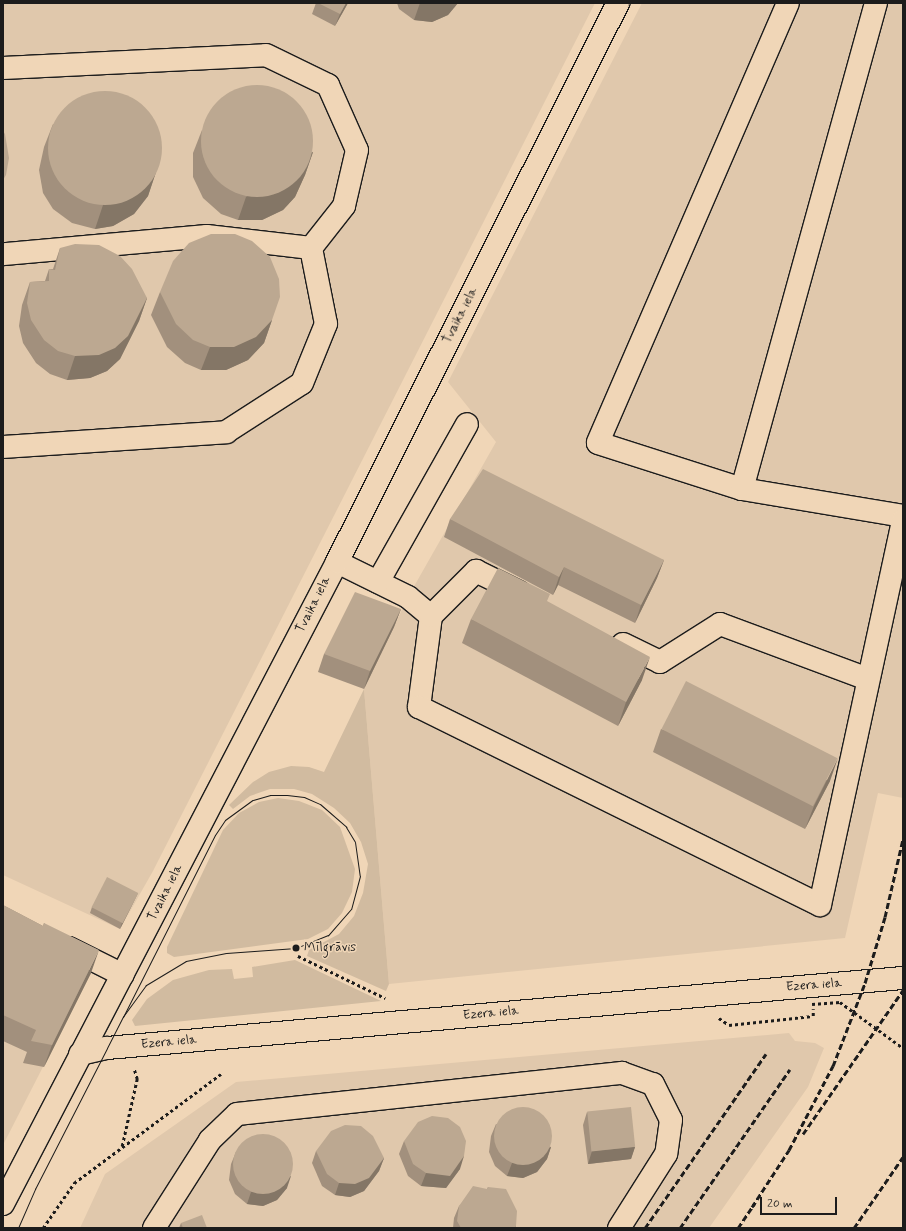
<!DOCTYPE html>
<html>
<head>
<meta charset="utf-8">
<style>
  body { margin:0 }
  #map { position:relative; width:906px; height:1231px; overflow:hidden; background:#f0d6b7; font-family:Mynerve,sans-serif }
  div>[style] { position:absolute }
  .built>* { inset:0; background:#e0c8ac }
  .green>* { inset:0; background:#d1bba0 }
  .path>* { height:2.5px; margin-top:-1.25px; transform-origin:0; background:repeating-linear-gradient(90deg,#1c1c1c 0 3px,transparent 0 6px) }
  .roads { filter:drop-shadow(1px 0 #1c1c1c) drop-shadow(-1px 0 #1c1c1c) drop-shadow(0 1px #1c1c1c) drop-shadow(0 -1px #1c1c1c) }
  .minor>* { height:22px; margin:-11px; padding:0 11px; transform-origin:11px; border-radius:11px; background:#f0d6b7 }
  .tram>* { height:1px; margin:-0.5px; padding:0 0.5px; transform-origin:0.5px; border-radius:0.5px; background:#1c1c1c }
  .rail>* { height:3px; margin-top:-1.5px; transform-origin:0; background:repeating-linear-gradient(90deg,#1c1c1c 0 6px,transparent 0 9px) }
  .path-bridge>* { height:2.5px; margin-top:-1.25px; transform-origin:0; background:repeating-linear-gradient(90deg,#1c1c1c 0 3px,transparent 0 6px) }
  .wall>* { inset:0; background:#a2907d }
  .shaded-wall>* { inset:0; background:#847666 }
  .building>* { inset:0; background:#bca891; transform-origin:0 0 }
  .round { border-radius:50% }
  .dots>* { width:11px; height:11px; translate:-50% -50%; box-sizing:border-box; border:2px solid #f0d6b7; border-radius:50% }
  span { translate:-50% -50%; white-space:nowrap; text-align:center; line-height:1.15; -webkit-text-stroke:3px #f0d6b7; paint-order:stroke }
  .street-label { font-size:13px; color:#1c1c1c }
  .poi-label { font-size:13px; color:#1c1c1c }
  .left { translate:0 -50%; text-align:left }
  .frame { position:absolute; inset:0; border:4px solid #1c1c1c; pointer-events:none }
  .scale { position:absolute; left:760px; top:1197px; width:77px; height:18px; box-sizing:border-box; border:2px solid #1c1c1c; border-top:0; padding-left:5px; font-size:12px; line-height:14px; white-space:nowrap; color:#1c1c1c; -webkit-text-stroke:3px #f0d6b7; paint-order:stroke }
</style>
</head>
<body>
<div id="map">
  <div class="built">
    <div style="clip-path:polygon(3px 3px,595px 3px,153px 871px,120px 929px,3px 875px)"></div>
    <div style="clip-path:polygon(642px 3px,903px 3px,903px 798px,878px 793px,845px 938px,389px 984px,364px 689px,408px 597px,496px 442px,448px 382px)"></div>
    <div style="clip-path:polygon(3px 932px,91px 973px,3px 1145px)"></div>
    <div style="clip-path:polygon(789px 1033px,795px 1041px,815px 1043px,824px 1048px,808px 1087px,709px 1228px,80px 1228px,105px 1174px,236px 1082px)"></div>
  </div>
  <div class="green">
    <div style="clip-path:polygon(364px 689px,389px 984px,386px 991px,307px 956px,309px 950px,339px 934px,354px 916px,363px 893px,368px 864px,361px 842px,350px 823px,334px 808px,312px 794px,294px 789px,270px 789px,250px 796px,233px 809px,229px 805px,253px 782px,269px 772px,291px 766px,309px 767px,324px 772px)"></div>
    <div style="clip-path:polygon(278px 798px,299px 801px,322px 810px,340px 827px,355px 869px,352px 892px,342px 913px,328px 929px,308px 939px,174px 957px,167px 953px,167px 947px,223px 830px,239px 813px,259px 802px)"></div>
    <div style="clip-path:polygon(295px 960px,381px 1001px,135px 1026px,132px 1020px,147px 999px,173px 980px,209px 970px,232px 969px,234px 979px,253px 977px,252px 967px)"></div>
  </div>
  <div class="path">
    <div style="left:298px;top:956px;width:97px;rotate:25.8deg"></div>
    <div style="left:719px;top:1018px;width:12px;rotate:35deg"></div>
    <div style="left:729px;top:1025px;width:84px;rotate:-6.1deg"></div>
    <div style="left:813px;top:1016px;width:7px;rotate:-90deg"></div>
    <div style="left:122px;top:1146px;width:69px;rotate:-77.4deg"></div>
    <div style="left:137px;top:1079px;width:10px;rotate:-107deg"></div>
    <div style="left:43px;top:1228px;width:55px;rotate:-55.4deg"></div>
    <div style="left:74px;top:1183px;width:183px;rotate:-36.6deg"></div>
  </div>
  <div class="roads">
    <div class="minor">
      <div style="left:788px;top:3px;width:479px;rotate:113.4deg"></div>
      <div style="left:598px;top:443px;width:151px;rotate:17.7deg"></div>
      <div style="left:742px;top:489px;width:163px;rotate:9.5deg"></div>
      <div style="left:3px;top:68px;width:263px;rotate:-2.8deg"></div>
      <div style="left:266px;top:55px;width:69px;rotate:25.8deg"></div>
      <div style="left:328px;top:85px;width:71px;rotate:66deg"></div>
      <div style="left:357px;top:150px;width:57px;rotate:103.1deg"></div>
      <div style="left:344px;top:206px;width:53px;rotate:128.2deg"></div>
      <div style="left:311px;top:248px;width:105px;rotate:-173.4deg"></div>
      <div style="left:207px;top:236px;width:204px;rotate:174.9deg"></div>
      <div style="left:3px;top:447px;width:224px;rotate:-3.8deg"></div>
      <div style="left:226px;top:432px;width:90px;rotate:-32.8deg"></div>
      <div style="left:302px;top:383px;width:64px;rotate:-67.9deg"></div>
      <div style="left:326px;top:324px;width:77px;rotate:-101.2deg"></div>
      <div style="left:742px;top:489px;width:504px;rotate:-74.59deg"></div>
      <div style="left:337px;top:562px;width:79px;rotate:26.2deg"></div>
      <div style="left:408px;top:597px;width:30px;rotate:40deg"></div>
      <div style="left:431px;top:616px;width:92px;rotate:97.5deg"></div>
      <div style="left:419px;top:707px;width:447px;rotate:26.3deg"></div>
      <div style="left:820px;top:905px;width:394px;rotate:-77.8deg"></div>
      <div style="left:378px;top:582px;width:181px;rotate:-60.6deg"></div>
      <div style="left:431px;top:616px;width:64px;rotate:-45deg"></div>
      <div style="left:476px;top:571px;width:48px;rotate:26deg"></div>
      <div style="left:623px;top:644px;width:41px;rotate:25.9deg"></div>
      <div style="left:660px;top:662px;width:71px;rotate:-32.3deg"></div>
      <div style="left:720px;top:624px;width:158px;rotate:20.4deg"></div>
      <div style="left:69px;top:948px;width:60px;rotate:26.6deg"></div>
      <div style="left:80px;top:1054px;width:28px;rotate:-13deg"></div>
      <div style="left:107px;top:1048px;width:799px;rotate:-5.03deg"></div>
      <div style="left:3px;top:1204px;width:724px;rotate:-62.51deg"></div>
      <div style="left:337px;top:562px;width:626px;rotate:-63.31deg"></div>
      <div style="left:154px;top:1228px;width:104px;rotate:-57.5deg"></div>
      <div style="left:210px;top:1140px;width:37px;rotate:-44deg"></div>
      <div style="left:237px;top:1114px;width:387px;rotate:-6.1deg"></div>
      <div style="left:622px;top:1073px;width:33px;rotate:20deg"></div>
      <div style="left:653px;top:1084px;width:40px;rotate:63.4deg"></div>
      <div style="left:671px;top:1120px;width:34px;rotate:98deg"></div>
      <div style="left:666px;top:1154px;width:88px;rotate:122.4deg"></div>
    </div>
  </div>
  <div class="tram">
    <div style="left:18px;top:1228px;width:43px;rotate:-66.4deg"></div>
    <div style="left:35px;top:1189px;width:158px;rotate:-62.9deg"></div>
    <div style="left:107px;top:1048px;width:35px;rotate:-63deg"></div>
    <div style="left:123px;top:1017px;width:204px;rotate:-63.2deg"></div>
    <div style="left:215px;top:835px;width:18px;rotate:-56deg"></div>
    <div style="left:225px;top:820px;width:34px;rotate:-36deg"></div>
    <div style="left:253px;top:800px;width:18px;rotate:-16deg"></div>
    <div style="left:270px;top:795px;width:17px"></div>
    <div style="left:287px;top:795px;width:17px;rotate:7deg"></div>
    <div style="left:304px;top:797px;width:17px;rotate:24deg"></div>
    <div style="left:320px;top:804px;width:35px;rotate:41deg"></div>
    <div style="left:346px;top:827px;width:17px;rotate:59deg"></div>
    <div style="left:355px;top:842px;width:34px;rotate:82deg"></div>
    <div style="left:360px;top:876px;width:34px;rotate:105deg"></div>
    <div style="left:351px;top:909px;width:35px;rotate:131deg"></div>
    <div style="left:328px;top:935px;width:35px;rotate:158deg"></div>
    <div style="left:296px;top:948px;width:70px;rotate:175.9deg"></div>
    <div style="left:226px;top:953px;width:41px;rotate:168.7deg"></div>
    <div style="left:186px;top:961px;width:47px;rotate:149deg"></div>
    <div style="left:146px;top:985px;width:39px;rotate:126deg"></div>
  </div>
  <div class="rail">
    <div style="left:803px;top:1134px;width:175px;rotate:-55.2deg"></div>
    <div style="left:752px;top:1207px;width:68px;rotate:-57deg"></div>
    <div style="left:789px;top:1150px;width:95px;rotate:-62.4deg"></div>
    <div style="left:833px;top:1066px;width:89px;rotate:-68.9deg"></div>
    <div style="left:865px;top:983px;width:69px;rotate:-73.1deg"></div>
    <div style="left:885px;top:917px;width:80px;rotate:-77deg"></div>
    <div style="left:645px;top:1228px;width:212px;rotate:-55.2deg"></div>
    <div style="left:680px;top:1228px;width:193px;rotate:-55.3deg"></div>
    <div style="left:738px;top:1228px;width:30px;rotate:-56deg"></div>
    <div style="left:854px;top:1228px;width:86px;rotate:-55.4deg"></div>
  </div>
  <div class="path-bridge">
    <div style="left:812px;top:1004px;width:28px;rotate:-4deg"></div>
    <div style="left:840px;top:1002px;width:78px;rotate:36.1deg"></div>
  </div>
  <div class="wall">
    <div style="clip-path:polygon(316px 3px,348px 3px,335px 26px,312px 14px)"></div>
    <div style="clip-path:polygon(397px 3px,458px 3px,448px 15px,432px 22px,414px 20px,399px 9px)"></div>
    <div style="clip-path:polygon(53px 124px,156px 172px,148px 196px,134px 214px,113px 226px,95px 229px,72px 223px,53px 209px,43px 193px,39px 170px,44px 147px)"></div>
    <div style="clip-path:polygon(202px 130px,313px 152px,305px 175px,295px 197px,283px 210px,262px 220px,238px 220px,221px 214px,203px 198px,193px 177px,193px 153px)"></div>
    <div style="clip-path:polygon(60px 248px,147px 298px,139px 321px,120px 359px,107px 371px,90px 378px,67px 380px,50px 374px,36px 363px,23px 343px,19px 326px,22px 305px,30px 282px,45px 281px,49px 269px,53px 269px)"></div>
    <div style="clip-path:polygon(160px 292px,272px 320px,264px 343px,248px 360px,226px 370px,201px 370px,185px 363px,167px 347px,151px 315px)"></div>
    <div style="clip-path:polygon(450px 519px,664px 560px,657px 578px,635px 623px,558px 585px,553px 595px,444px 537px)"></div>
    <div style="clip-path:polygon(401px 609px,394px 627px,364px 689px,318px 672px,324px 654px)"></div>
    <div style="clip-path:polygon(471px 619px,642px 680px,618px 726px,462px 643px)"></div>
    <div style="clip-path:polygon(661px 729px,830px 781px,805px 829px,653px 752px)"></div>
    <div style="clip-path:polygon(138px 893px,120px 929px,90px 913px,92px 907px)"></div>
    <div style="clip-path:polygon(3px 905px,43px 926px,44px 923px,91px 973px,44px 1067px,23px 1063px,27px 1052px,3px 1041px)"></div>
    <div style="clip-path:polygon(587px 1112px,635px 1147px,631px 1159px,588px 1164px,583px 1125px)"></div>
    <div style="clip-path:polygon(496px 1124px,551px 1147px,547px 1159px,537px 1172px,523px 1178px,507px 1176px,495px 1166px,489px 1152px,491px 1136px)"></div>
    <div style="clip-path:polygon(404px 1141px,460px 1169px,446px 1188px,421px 1186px,408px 1176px,399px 1154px)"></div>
    <div style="clip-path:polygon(316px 1151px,384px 1158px,379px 1171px,364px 1191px,350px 1197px,335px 1195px,322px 1186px,312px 1163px)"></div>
    <div style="clip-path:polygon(236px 1152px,287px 1188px,277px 1200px,263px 1206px,247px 1204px,235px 1194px,229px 1180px,231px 1164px)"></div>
    <div style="clip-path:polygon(488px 1187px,516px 1226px,515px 1228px,453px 1228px,454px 1218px,459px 1206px,487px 1189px)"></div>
    <div style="clip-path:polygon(181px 1223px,207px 1228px,179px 1228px)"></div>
  </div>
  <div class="shaded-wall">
    <div style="clip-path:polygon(346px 3px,348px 3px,335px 26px,340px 14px)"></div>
    <div style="clip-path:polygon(420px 3px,458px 3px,448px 15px,432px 22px,414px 20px)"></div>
    <div style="clip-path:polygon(313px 152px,305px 175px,295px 197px,283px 210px,262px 220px,238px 220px,246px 197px)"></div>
    <div style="clip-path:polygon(156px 172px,148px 196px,134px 214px,113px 226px,95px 229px,103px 205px)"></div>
    <div style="clip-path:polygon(147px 298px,139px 321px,120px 359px,107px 371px,90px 378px,67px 380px,75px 356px)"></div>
    <div style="clip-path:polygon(272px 320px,264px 343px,248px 360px,226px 370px,201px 370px,210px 347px)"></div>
    <div style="clip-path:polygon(664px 560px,657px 578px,635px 623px,641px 605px)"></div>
    <div style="clip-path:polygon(564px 567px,558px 585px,553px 595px,559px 577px)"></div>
    <div style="clip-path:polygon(401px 609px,394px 627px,364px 689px,370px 671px)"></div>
    <div style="clip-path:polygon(650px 657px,642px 680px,618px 726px,626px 702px)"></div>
    <div style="clip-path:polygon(838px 758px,830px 781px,805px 829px,814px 806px)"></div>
    <div style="clip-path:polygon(138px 893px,120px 929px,122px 923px)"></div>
    <div style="clip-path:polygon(99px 950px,91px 973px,44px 1067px,52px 1045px)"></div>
    <div style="clip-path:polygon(551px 1147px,547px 1159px,537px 1172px,523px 1178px,507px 1176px,512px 1163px)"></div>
    <div style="clip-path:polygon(635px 1147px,631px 1159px,588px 1164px,592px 1151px)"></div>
    <div style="clip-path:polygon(464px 1156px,460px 1169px,446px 1188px,421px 1186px,426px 1173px)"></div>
    <div style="clip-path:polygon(384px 1158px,379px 1171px,364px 1191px,350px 1197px,335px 1195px,339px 1183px)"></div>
    <div style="clip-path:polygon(291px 1176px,287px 1188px,277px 1200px,263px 1206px,247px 1204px,251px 1192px)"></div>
  </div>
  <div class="building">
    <div style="clip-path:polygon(318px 3px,346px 3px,340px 14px)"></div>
    <div style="clip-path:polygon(428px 3px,441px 3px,438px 4px)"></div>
    <div class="round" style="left:201px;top:85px;width:112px;height:112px"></div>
    <div class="round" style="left:48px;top:91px;width:114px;height:114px"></div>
    <div style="clip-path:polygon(3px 131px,5px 134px,9px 158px,6px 175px,3px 180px)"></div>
    <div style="clip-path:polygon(211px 234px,235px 234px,252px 241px,270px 257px,279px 279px,280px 297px,272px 320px,256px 337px,234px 347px,210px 347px,193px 340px,176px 324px,160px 292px,173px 261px,189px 243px)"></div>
    <div style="clip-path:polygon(75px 244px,99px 245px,120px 256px,132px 269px,147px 298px,128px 336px,115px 348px,99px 355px,75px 356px,58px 351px,44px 340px,31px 320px,27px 303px,30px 282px,49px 281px,49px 269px,55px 270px,60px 248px)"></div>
    <div style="clip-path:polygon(483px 469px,664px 560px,641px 605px,564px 567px,559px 577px,450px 519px)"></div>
    <div style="clip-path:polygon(498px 568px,550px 594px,547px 601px,650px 657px,626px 702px,471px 619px)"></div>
    <div style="clip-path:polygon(355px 592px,401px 609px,370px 671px,324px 654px)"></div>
    <div style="left:686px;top:681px;width:170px;height:54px;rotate:27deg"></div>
    <div style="left:107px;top:877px;width:35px;height:34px;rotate:27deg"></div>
    <div style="clip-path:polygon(3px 905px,43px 926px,44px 923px,99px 950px,52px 1045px,31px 1041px,36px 1030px,3px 1015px)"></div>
    <div class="round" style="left:494px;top:1107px;width:58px;height:58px"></div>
    <div style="left:631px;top:1107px;width:40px;height:44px;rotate:84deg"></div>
    <div style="clip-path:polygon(432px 1116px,448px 1118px,460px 1127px,466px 1141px,464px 1156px,450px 1176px,426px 1173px,413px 1164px,404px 1141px,418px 1122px)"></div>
    <div style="clip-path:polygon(345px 1125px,361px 1126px,373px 1136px,384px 1158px,369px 1178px,355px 1184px,339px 1183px,327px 1174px,316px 1151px,331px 1131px)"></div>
    <div class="round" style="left:233px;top:1134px;width:60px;height:60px"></div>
    <div style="clip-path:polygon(473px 1186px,487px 1189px,488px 1187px,506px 1189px,517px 1211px,516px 1226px,514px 1228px,461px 1228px,457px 1221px,459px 1206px)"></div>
    <div style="clip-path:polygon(202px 1215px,207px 1228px,183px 1228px,181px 1223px)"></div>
  </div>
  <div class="dots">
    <div style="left:296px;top:948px;background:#1c1c1c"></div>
  </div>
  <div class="street-label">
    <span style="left:461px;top:316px;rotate:-63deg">Tvaika iela</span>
    <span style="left:314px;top:605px;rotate:-63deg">Tvaika iela</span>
    <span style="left:166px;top:893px;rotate:-63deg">Tvaika iela</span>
    <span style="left:814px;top:986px;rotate:-4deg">Ezera iela</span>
    <span style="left:491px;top:1014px;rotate:-5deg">Ezera iela</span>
    <span style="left:169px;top:1043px;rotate:-5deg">Ezera iela</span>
  </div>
  <div class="poi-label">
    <span class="left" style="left:304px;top:948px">Mīlgrāvis</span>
  </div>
  <div class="frame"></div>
  <div class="scale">20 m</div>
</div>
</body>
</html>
